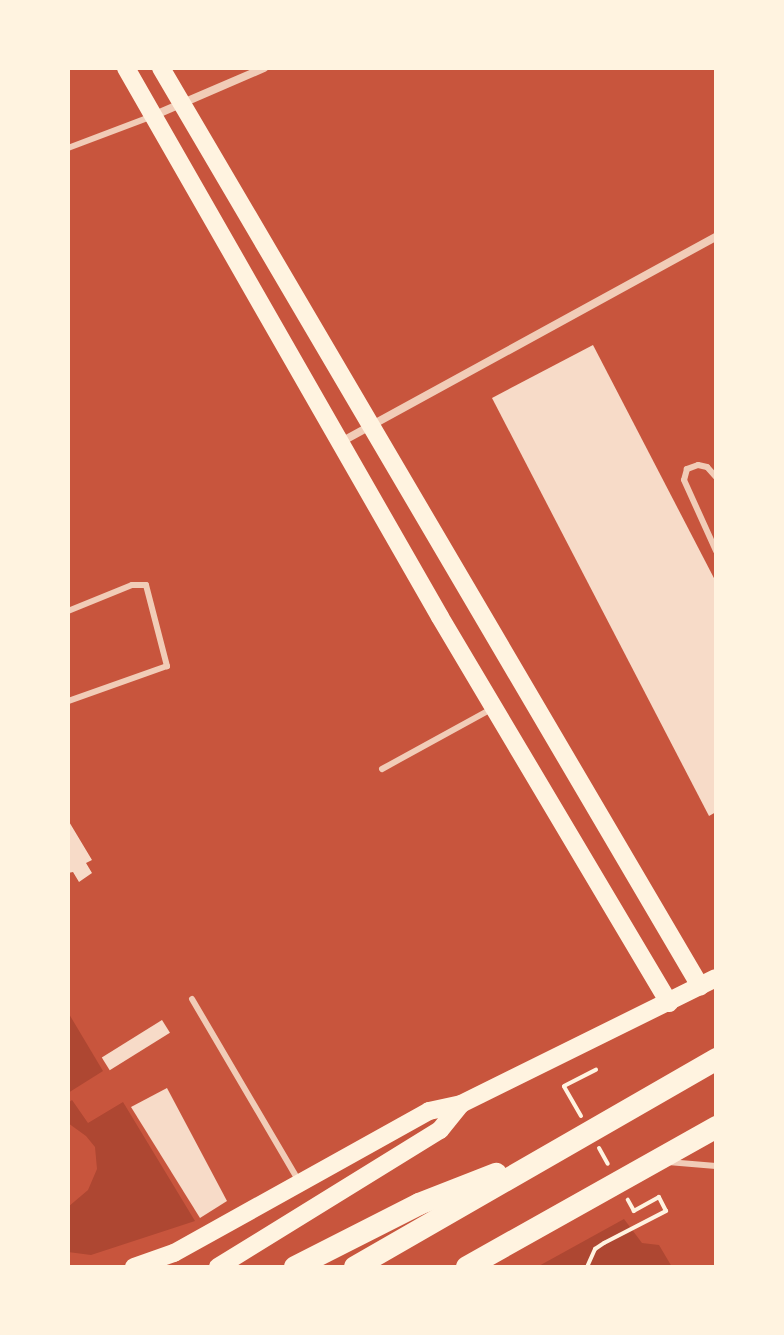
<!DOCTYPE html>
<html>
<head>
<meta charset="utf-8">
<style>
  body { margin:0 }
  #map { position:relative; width:784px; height:1335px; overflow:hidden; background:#c8553d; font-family:"Varela Round",sans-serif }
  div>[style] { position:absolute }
  .green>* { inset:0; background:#ae4732 }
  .building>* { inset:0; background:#f7dbc8; transform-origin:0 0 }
  .path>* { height:4px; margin:-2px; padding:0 2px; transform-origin:2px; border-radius:2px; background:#fff3e0 }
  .service>* { height:6px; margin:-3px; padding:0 3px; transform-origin:3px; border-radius:3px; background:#f1ccb7 }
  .minor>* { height:8px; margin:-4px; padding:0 4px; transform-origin:4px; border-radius:4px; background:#f1ccb7 }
  .primary>* { height:18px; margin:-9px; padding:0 9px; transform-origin:9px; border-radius:9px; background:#fff3e0 }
  .motorway>* { height:22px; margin:-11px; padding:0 11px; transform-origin:11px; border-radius:11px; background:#fff3e0 }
  span { translate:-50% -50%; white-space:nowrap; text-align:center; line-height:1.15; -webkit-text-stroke:6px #fff3e0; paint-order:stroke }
  .frame { position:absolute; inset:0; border:70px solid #fff3e0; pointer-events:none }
</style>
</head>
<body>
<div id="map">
  <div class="green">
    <div style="clip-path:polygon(69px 1014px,103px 1071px,68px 1093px,68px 1015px)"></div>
    <div style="clip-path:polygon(72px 1100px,88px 1123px,123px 1102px,195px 1221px,91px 1255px,68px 1252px,68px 1207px,88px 1190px,97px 1169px,95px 1147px,86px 1136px,68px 1123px,68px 1103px)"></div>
    <div style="clip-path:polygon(624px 1219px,642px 1243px,659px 1245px,672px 1267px,537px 1267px)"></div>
  </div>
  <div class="building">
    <div style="clip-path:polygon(593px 345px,716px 582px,716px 812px,709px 816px,492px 398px)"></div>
    <div style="clip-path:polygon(68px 820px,92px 860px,86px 863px,92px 873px,79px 882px,73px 872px,68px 873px)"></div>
    <div style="left:162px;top:1020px;width:15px;height:71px;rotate:58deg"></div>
    <div style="clip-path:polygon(167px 1088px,227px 1201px,200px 1218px,131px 1107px)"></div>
  </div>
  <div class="path">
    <div style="left:581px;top:1116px;width:34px;rotate:-120deg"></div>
    <div style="left:564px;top:1086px;width:36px;rotate:-27deg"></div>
    <div style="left:599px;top:1148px;width:18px;rotate:61deg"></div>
    <div style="left:587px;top:1267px;width:20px;rotate:-66deg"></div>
    <div style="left:595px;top:1249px;width:11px;rotate:-34deg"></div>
    <div style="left:604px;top:1243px;width:70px;rotate:-27.3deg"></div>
    <div style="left:666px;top:1211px;width:16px;rotate:-117deg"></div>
    <div style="left:659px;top:1197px;width:29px;rotate:151deg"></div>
    <div style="left:634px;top:1211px;width:13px;rotate:-119deg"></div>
  </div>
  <div class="service">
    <div style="left:68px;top:148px;width:88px;rotate:-20.7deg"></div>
    <div style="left:716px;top:477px;width:13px;rotate:-132deg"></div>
    <div style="left:707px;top:467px;width:9px;rotate:-167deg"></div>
    <div style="left:698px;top:465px;width:12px;rotate:160deg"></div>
    <div style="left:687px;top:469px;width:11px;rotate:105deg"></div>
    <div style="left:684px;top:480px;width:78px;rotate:65.7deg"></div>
    <div style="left:68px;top:611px;width:69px;rotate:-22.1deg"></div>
    <div style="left:132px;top:585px;width:14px"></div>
    <div style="left:146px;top:585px;width:84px;rotate:75.5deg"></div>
    <div style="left:167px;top:666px;width:105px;rotate:160.5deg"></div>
    <div style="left:382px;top:769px;width:124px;rotate:-28.8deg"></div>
    <div style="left:192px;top:999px;width:210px;rotate:59.6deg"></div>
    <div style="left:668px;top:1162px;width:48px;rotate:4.8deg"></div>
  </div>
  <div class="minor">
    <div style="left:155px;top:115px;width:119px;rotate:-23.3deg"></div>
    <div style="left:341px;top:442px;width:427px;rotate:-28.7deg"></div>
  </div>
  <div class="primary">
    <div style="left:126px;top:68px;width:632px;rotate:60.23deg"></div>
    <div style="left:440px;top:617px;width:449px;rotate:59.3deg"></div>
    <div style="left:161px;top:68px;width:1065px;rotate:59.58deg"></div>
    <div style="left:134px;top:1267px;width:42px;rotate:-19.3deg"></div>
    <div style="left:174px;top:1253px;width:292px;rotate:-29.1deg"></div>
    <div style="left:429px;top:1111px;width:33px;rotate:-12deg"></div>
    <div style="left:461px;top:1104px;width:284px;rotate:-26.3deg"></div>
    <div style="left:218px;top:1267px;width:261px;rotate:-31.7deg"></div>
    <div style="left:440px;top:1130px;width:33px;rotate:-51deg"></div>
  </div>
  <div class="motorway">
    <div style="left:295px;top:1267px;width:139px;rotate:-26.9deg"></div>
    <div style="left:419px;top:1204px;width:83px;rotate:-21.3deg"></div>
    <div style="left:355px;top:1267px;width:417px;rotate:-29.9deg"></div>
    <div style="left:467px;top:1267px;width:286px;rotate:-29.3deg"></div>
  </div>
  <div class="frame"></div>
</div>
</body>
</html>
